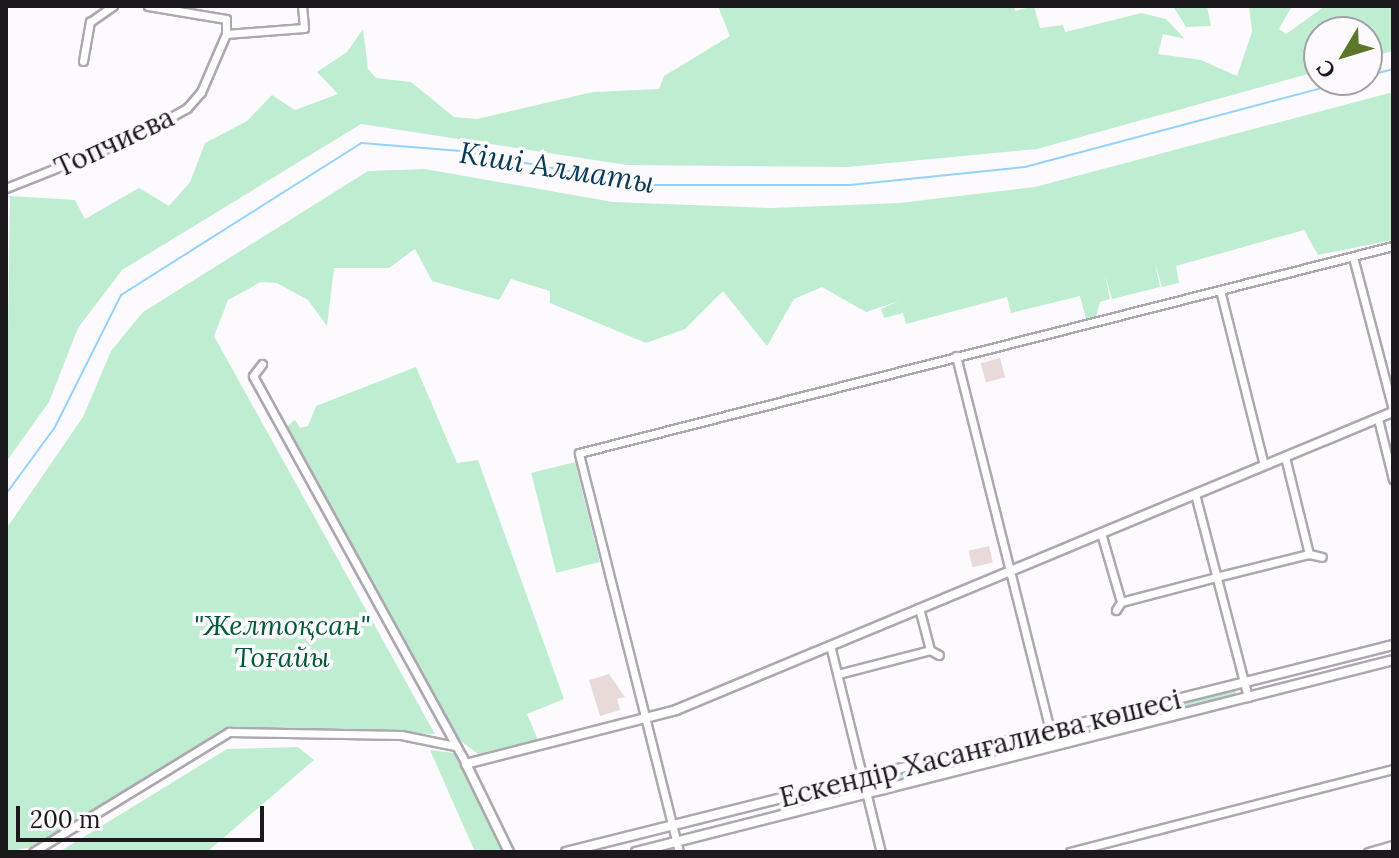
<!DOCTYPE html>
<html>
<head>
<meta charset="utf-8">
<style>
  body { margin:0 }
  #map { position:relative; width:1399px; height:858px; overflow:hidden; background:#fdfafe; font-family:Lora,serif }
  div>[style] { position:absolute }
  .green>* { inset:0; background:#bfedd1; transform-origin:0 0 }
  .stream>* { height:2px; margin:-1px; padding:0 1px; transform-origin:1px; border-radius:1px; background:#94d1fd }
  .building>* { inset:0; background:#e7dad8; transform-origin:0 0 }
  .roads { filter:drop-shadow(2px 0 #ada7b0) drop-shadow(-2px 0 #ada7b0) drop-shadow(0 2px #ada7b0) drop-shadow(0 -2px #ada7b0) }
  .minor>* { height:7px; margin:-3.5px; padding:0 3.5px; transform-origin:3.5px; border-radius:3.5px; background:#fff }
  .tertiary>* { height:8px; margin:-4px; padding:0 4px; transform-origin:4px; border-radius:4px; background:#fff }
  span { translate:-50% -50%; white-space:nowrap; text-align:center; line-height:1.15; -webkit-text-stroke:7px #fdfafe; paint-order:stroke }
  .street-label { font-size:28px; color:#1b191c }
  .park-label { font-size:28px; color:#005835; font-style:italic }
  .water-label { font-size:30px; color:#073956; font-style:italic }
  .frame { position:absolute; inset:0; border:8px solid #1b191c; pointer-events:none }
  .north { position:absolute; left:1303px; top:16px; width:80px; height:80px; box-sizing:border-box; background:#fdfafe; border:2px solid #a3a0a4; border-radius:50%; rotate:232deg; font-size:22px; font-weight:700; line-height:32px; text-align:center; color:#1b191c }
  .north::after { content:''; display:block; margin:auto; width:28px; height:36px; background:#5c772b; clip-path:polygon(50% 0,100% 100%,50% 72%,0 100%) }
  .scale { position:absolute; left:16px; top:806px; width:248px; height:36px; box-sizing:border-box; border:4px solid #1b191c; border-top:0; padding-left:10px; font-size:24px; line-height:28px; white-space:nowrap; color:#1b191c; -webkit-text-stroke:6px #fdfafe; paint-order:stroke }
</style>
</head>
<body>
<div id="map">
  <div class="green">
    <div style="clip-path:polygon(718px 6px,1014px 6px,1015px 11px,1034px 6px,1040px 28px,1063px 25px,1065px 32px,1141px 13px,1166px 19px,1185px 39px,1163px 34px,1158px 54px,1201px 60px,1237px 76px,1252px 32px,1249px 6px,1292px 6px,1279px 29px,1286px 34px,1325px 6px,1393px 6px,1393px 51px,1367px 58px,1367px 32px,1319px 32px,1319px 71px,1037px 149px,848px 167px,627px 165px,361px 124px,122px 270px,78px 328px,49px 402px,6px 462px,10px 196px,75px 200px,85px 219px,139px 188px,169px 206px,190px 182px,205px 143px,247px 121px,272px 95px,295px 110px,338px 94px,317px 72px,347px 52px,363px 29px,368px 69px,376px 78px,411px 82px,454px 117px,477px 119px,593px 92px,659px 89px,664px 76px,730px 36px)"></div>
    <div style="clip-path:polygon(1173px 6px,1207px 6px,1211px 26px,1186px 27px)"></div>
    <div style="clip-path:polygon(1393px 92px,1393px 240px,1318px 255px,1304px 230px,1176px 266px,1179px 283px,1162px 287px,1155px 263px,1160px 287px,1112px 299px,1105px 275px,1110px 299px,1100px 302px,1096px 317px,1086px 319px,1080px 296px,1011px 313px,1007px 297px,906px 324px,903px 313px,884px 318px,881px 309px,899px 301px,866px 312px,822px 287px,794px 299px,767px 346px,723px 291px,685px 329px,646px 343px,550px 303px,550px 291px,511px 279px,499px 300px,432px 281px,415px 249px,389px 268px,334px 268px,327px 326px,308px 300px,277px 283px,261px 282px,228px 300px,214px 336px,435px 734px,230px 729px,43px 845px,6px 852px,6px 529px,83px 417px,111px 351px,143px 312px,368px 171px,425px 169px,613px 202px,771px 208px,899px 203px,1035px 187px)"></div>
    <div style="clip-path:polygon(416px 367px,457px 463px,478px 460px,564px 699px,527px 714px,538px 740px,478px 754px,457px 738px,285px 428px,295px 420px,300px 428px,308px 426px,316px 406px)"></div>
    <div style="left:575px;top:462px;width:103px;height:45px;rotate:76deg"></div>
    <div style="left:1234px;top:687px;width:7px;height:179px;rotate:74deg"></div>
    <div style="clip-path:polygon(1041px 737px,1043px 743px,876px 786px,874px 778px)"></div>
    <div style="clip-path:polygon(298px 747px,314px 760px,207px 852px,59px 852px,227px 749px)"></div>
    <div style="clip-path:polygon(430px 750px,454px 753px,502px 852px,475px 852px)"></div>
    <div style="left:854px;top:784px;width:6px;height:175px;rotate:72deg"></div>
  </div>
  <div class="stream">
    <div style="left:1367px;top:76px;width:27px;rotate:-15deg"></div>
    <div style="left:6px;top:494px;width:83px;rotate:-53.8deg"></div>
    <div style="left:55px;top:427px;width:148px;rotate:-63.4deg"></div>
    <div style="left:121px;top:295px;width:284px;rotate:-32.3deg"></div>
    <div style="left:361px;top:143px;width:100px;rotate:4.6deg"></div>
    <div style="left:461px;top:151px;width:184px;rotate:10.6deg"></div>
    <div style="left:642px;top:185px;width:208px"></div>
    <div style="left:850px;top:185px;width:176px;rotate:-5.9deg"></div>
    <div style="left:1025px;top:167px;width:337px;rotate:-14.9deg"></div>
  </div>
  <div class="building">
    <div style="left:1000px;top:358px;width:20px;height:20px;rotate:75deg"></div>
    <div style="left:989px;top:546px;width:17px;height:21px;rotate:77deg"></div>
    <div style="clip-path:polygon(609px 674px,625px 697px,617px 699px,620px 710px,600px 716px,589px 680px)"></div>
  </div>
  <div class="roads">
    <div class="minor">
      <div style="left:148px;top:6px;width:79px;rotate:9.5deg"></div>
      <div style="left:226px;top:19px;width:15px;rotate:90deg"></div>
      <div style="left:226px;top:34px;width:78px;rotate:-4.4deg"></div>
      <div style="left:304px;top:28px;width:22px;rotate:-95deg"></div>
      <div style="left:83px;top:61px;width:40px;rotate:-80deg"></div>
      <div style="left:90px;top:22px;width:28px;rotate:-35deg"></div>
      <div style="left:6px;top:188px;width:143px;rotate:-21.7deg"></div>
      <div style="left:139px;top:135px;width:55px;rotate:-29.4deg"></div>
      <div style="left:187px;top:108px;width:21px;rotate:-49deg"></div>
      <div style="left:201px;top:92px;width:63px;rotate:-66.7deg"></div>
      <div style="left:1353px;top:257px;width:158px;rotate:75.3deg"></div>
      <div style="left:1220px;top:290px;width:180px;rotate:75.9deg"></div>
      <div style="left:956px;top:356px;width:401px;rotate:75.9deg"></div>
      <div style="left:262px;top:364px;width:15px;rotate:127deg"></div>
      <div style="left:253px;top:376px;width:443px;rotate:61.2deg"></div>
      <div style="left:1378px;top:419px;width:62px;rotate:76deg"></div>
      <div style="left:1285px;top:457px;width:100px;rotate:76.1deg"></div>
      <div style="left:1195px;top:494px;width:210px;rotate:75.4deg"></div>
      <div style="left:1101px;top:533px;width:72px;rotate:73.8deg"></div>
      <div style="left:919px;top:608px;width:43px;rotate:75.3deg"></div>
      <div style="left:1116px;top:610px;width:9px;rotate:-58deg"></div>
      <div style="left:1121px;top:602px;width:98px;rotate:-14.7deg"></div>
      <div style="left:1216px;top:577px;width:96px;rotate:-13.9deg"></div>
      <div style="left:1309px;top:554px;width:13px;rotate:13deg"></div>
      <div style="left:830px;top:645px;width:213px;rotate:76.2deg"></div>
      <div style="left:838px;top:674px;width:95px;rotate:-14.6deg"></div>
      <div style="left:930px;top:650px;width:10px;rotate:29deg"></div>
      <div style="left:33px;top:852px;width:230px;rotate:-31.5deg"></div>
      <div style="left:229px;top:732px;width:172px;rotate:1deg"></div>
      <div style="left:401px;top:735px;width:55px;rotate:11.5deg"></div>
      <div style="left:679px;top:852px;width:411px;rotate:-104.1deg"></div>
      <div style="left:579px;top:453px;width:840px;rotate:-14.27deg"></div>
      <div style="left:1070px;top:852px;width:333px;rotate:-14.4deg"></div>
      <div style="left:1368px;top:852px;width:26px;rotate:-16deg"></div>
    </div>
    <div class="tertiary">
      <div style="left:509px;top:852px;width:98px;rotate:-116deg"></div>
      <div style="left:466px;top:764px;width:217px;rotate:-14.4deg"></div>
      <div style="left:676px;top:710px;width:776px;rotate:-22.57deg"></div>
      <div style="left:566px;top:852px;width:853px;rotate:-14.05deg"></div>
      <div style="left:636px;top:852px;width:781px;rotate:-14.23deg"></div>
    </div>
  </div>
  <div class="street-label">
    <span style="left:114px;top:142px;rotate:-25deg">Топчиева</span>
    <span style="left:980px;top:748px;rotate:-14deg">Ескендір Хасанғалиева көшесі</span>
  </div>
  <div class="park-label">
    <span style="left:282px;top:641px">"Желтоқсан"<br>Тоғайы</span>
  </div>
  <div class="water-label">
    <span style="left:557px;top:167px;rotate:9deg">Кіші Алматы</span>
  </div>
  <div class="frame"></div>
  <div class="north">С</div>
  <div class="scale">200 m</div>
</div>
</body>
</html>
